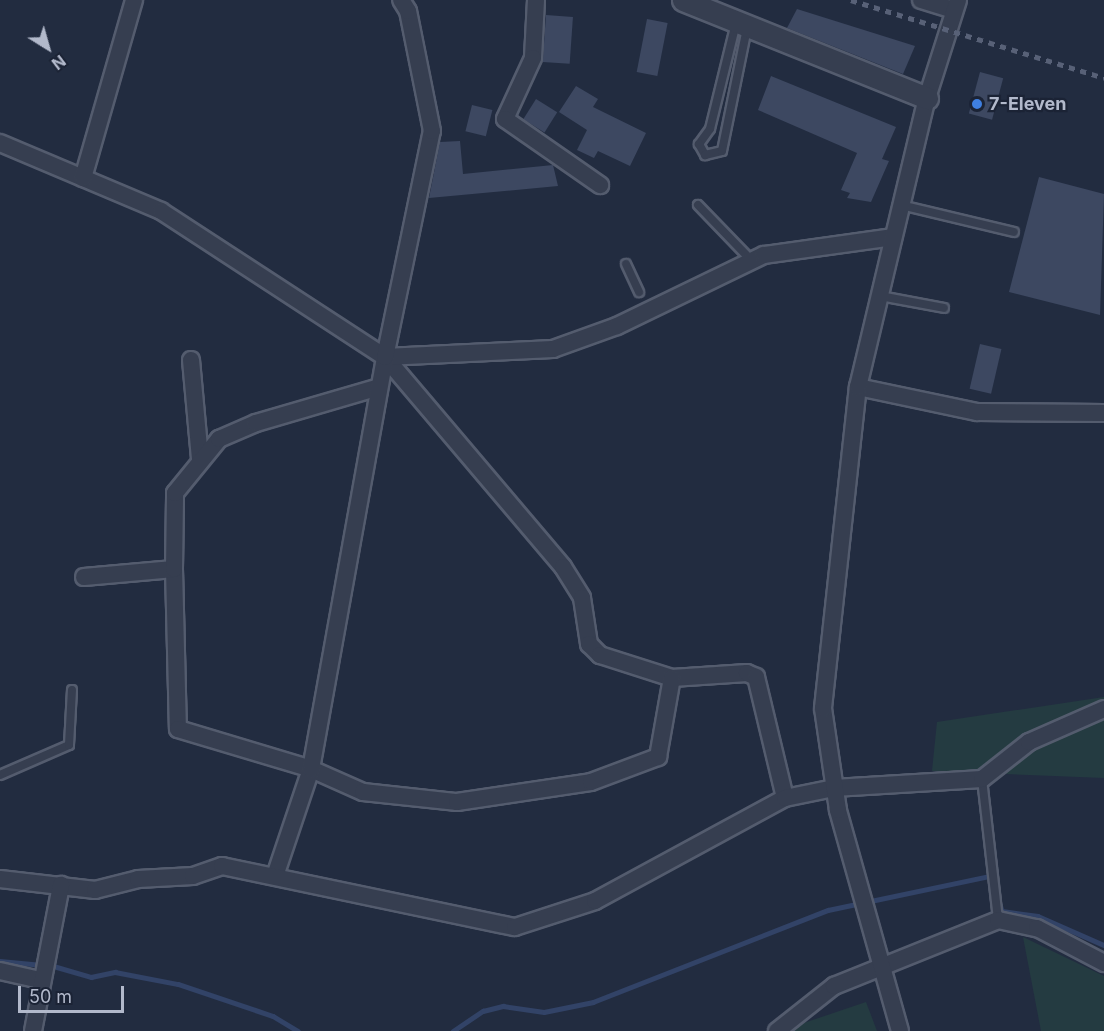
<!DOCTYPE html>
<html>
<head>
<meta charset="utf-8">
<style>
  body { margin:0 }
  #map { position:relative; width:1104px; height:1031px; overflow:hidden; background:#222c40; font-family:Inter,sans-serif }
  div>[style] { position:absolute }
  .green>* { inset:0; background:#243b41 }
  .stream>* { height:4.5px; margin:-2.25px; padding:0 2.25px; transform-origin:2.25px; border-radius:2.25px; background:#324367 }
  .building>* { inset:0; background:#3d4861; transform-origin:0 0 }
  .roads { filter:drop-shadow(2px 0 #545c6e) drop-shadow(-2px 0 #545c6e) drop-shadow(0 2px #545c6e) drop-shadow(0 -2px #545c6e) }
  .service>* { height:8px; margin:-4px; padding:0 4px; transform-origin:4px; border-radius:4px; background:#363e50 }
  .minor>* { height:16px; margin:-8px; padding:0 8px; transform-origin:8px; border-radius:8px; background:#363e50 }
  .tertiary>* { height:21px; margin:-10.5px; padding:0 10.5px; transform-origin:10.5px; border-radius:10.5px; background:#363e50 }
  .rail>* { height:4.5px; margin-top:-2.25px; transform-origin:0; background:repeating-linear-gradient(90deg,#586177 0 6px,transparent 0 12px) }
  .dots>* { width:16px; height:16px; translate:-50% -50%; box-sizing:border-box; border:3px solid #1b2335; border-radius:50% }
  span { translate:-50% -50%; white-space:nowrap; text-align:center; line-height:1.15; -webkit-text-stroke:4.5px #1b2335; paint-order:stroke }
  .poi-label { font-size:18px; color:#b2b9cb; font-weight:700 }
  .left { translate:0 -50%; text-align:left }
  .north { position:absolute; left:18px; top:18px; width:60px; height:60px; -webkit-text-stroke:4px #1b2335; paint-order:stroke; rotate:143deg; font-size:16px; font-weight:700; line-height:24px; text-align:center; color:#b2b9cb }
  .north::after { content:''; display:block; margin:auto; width:21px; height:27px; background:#b2b9cb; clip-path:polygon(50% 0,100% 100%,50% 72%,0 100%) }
  .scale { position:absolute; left:18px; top:986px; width:106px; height:27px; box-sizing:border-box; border:3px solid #b2b9cb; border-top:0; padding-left:8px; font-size:18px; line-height:21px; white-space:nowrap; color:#b2b9cb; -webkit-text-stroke:4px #1b2335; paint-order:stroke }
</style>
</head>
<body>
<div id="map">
  <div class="green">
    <div style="clip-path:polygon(1104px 697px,1104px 778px,932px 771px,937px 722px)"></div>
    <div style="clip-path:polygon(1023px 937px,1104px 976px,1104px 1031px,1041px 1031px)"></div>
    <div style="clip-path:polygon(866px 1002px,877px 1031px,782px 1031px,783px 1030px)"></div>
  </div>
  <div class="stream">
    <div style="left:1000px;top:904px;width:7px;rotate:74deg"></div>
    <div style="left:1002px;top:911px;width:36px;rotate:8deg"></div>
    <div style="left:1038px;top:916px;width:72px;rotate:23.7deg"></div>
    <div style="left:0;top:961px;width:42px;rotate:5.4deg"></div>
    <div style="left:50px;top:965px;width:43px;rotate:16.3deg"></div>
    <div style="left:91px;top:977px;width:25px;rotate:-12deg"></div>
    <div style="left:115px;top:972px;width:64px;rotate:10.8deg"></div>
    <div style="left:178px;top:984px;width:100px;rotate:18.6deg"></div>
    <div style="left:273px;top:1016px;width:29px;rotate:31deg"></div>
    <div style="left:453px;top:1031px;width:36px;rotate:-34deg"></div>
    <div style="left:483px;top:1011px;width:21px;rotate:-14deg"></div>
    <div style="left:503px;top:1006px;width:41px;rotate:8.3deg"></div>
    <div style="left:544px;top:1012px;width:50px;rotate:-11.5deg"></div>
    <div style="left:593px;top:1002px;width:252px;rotate:-21.4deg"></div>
    <div style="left:828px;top:910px;width:170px;rotate:-11.9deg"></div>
  </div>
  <div class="building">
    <div style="clip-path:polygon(797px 9px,915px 46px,903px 74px,787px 28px)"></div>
    <div style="left:546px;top:15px;width:27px;height:47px;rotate:4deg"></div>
    <div style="left:647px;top:19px;width:21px;height:54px;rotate:11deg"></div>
    <div style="left:980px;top:72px;width:24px;height:43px;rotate:15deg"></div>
    <div style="clip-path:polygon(771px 76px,896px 127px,882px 159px,889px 161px,871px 202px,847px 198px,850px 193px,841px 190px,857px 153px,758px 110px)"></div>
    <div style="clip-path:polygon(576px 86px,598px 99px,593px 107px,646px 133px,630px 166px,598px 151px,594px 158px,577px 150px,587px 130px,559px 112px)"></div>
    <div style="left:536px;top:99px;width:25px;height:24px;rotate:32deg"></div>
    <div style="left:472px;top:105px;width:21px;height:27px;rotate:14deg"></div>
    <div style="clip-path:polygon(460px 141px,463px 174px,553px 165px,558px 186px,429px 198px,440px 142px)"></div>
    <div style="clip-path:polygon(1039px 177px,1104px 194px,1100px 315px,1009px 292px)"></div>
    <div style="left:980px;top:344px;width:22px;height:46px;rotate:13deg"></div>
  </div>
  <div class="roads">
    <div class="service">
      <div style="left:736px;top:23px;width:109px;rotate:103.8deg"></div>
      <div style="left:710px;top:129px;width:19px;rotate:126deg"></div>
      <div style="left:699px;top:144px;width:13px;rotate:61deg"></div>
      <div style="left:705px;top:155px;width:17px;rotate:-13deg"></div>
      <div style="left:722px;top:151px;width:126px;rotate:-78.5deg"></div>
      <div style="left:698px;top:205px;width:78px;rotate:46deg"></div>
      <div style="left:901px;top:205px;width:116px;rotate:13.4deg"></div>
      <div style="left:626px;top:264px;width:31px;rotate:65deg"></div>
      <div style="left:880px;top:296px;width:65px;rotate:10.6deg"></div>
      <div style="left:0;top:775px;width:75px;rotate:-23.5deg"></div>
      <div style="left:69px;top:745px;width:55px;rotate:-86.9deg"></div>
      <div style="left:982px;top:779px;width:142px;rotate:83.5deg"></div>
    </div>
    <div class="minor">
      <div style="left:536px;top:0;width:58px;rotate:93deg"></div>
      <div style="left:533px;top:58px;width:67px;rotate:114.7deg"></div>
      <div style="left:505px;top:119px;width:116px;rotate:34.8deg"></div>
      <div style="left:921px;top:0;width:34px;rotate:17deg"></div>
      <div style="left:0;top:143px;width:175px;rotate:22.9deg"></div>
      <div style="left:161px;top:211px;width:267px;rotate:33.1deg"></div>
      <div style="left:385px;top:357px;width:275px;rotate:49.7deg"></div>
      <div style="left:563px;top:567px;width:36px;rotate:58deg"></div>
      <div style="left:582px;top:598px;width:47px;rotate:81.3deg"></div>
      <div style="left:589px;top:644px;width:16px;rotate:45deg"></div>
      <div style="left:600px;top:655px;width:76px;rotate:17.7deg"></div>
      <div style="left:672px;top:678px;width:75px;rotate:-3.8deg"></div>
      <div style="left:747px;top:673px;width:10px;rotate:24deg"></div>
      <div style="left:756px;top:677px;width:124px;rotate:76.5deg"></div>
      <div style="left:83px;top:178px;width:185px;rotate:-74deg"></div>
      <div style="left:385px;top:357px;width:168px;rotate:-2.7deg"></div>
      <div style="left:553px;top:349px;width:68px;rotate:-19.8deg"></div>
      <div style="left:617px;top:326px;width:163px;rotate:-25.8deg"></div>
      <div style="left:764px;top:255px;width:130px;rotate:-7.9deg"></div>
      <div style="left:191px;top:360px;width:98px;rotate:84.8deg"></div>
      <div style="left:858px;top:387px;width:122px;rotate:11.9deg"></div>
      <div style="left:977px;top:412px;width:127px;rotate:0.5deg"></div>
      <div style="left:174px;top:569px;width:160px;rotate:88.6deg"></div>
      <div style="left:178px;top:729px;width:139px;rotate:16.7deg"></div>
      <div style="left:311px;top:769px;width:57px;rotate:23.9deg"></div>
      <div style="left:363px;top:792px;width:95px;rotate:6.1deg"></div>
      <div style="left:457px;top:802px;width:135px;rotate:-8.5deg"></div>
      <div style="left:591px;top:782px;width:72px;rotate:-20.5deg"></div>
      <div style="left:658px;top:757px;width:80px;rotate:-80deg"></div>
      <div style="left:84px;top:577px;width:90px;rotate:-5.1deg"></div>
      <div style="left:174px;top:569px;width:76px;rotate:-89.2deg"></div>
      <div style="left:175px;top:493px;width:70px;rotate:-50.8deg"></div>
      <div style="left:219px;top:439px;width:40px;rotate:-23.4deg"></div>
      <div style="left:256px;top:423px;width:128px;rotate:-16.3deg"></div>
      <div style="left:275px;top:876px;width:113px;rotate:-71.4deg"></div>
      <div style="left:311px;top:769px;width:419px;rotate:-79.8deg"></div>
      <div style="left:385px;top:357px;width:231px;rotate:-78.3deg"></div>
      <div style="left:432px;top:131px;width:122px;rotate:-101.3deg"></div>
      <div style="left:408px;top:11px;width:13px;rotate:-122deg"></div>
      <div style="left:0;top:879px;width:96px;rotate:6.6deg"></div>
      <div style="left:95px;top:890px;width:44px;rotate:-14.3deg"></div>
      <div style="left:138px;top:879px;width:55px;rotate:-3.1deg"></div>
      <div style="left:193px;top:876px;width:31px;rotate:-19deg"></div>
      <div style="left:222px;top:866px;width:299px;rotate:11.8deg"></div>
      <div style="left:515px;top:927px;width:84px;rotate:-18deg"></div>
      <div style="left:595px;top:901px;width:216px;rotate:-28.5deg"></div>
      <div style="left:785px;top:798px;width:50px;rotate:-11.5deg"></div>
      <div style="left:834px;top:788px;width:148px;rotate:-3.5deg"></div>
      <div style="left:982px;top:779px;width:60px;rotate:-38.2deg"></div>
      <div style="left:1029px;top:742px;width:82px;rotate:-23.7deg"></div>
      <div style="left:0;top:971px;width:41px;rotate:12.7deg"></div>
      <div style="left:33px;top:1031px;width:149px;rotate:-79.1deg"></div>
      <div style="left:777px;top:1031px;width:73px;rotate:-38.3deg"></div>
      <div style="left:834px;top:986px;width:177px;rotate:-21.9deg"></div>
      <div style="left:998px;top:920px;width:40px;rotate:12deg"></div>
      <div style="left:1037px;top:928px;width:76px;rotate:27.6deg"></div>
      <div style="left:900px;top:1031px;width:230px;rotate:-105.7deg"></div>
      <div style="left:838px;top:810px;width:103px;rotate:-98.4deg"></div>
      <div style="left:823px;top:708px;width:323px;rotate:-83.8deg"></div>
      <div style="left:858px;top:387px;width:297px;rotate:-76.6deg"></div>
      <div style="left:927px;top:98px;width:103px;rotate:-72.4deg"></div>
    </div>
    <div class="tertiary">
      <div style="left:683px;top:0;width:263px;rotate:21.9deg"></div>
    </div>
  </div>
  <div class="rail">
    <div style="left:851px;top:0;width:265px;rotate:17.1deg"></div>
  </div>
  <div class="dots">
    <div style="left:977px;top:104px;background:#3f7fe0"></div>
  </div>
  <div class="poi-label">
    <span class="left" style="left:989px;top:104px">7-Eleven</span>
  </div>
  <div class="north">N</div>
  <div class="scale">50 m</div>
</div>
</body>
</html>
